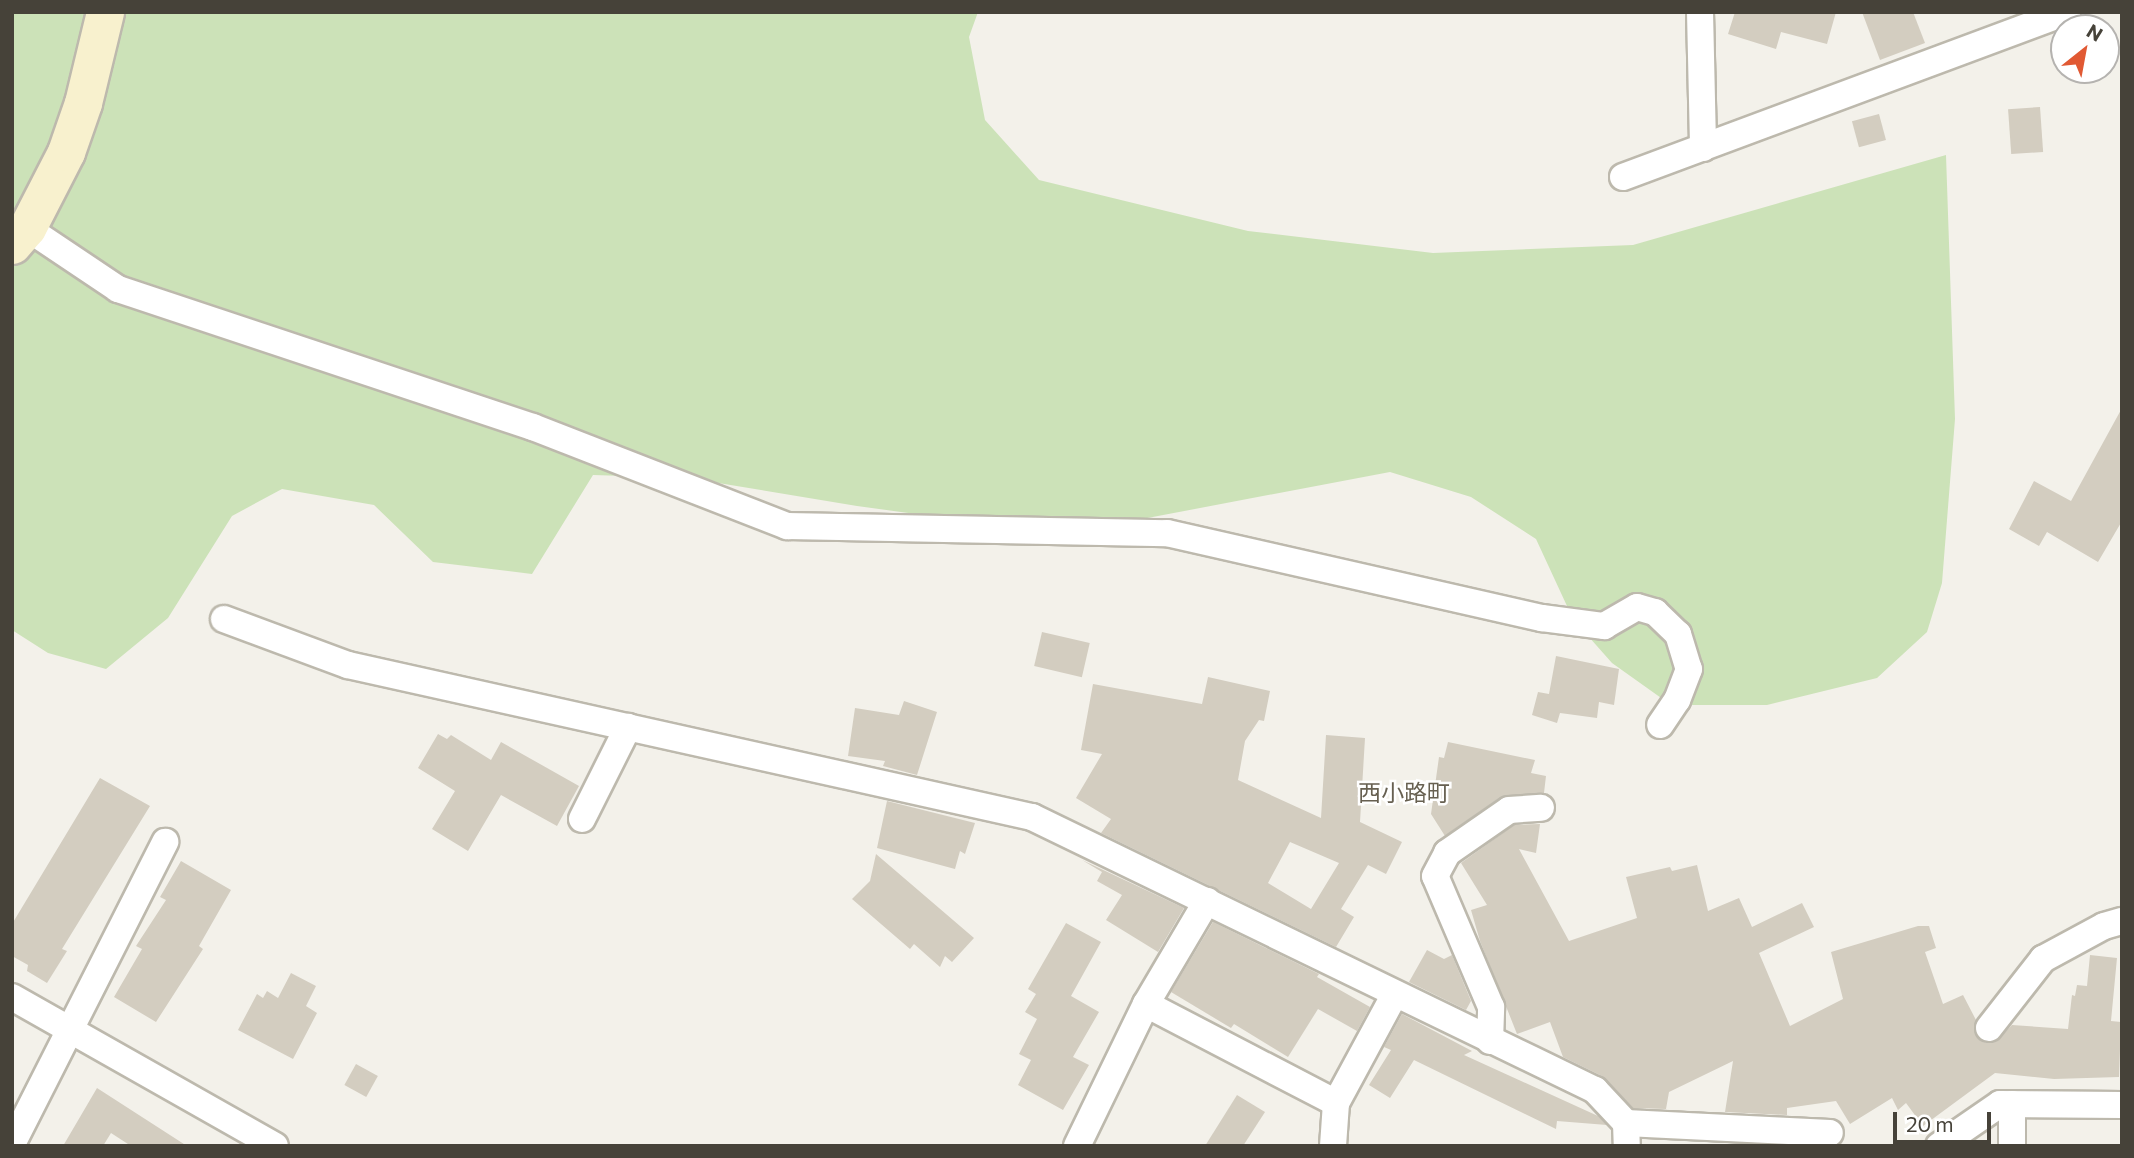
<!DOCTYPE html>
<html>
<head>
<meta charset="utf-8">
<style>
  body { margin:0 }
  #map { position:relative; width:2134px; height:1158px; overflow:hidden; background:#f3f1ea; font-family:Commissioner,"Noto Sans JP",sans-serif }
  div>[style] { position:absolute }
  .green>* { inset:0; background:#cce2b8 }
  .building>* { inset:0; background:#d3cdc0; transform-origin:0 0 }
  .roads { filter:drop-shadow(2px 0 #bdb9ad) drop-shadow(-2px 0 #bdb9ad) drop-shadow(0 2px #bdb9ad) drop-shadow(0 -2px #bdb9ad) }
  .street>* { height:26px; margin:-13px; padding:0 13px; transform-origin:13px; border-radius:13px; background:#fff }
  .secondary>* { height:37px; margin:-18.5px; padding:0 18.5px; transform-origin:18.5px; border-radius:18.5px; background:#f8f1ce }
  span { translate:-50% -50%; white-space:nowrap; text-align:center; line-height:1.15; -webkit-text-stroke:5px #fff; paint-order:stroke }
  .neighbourhood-label { font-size:23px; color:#676051 }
  .frame { position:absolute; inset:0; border:14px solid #464239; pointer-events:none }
  .north { position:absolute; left:2050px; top:14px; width:70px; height:70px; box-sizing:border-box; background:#fff; border:2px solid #b5b3b0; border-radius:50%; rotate:31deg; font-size:19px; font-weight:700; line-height:28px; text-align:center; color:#464239 }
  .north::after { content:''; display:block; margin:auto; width:24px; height:32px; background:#e15933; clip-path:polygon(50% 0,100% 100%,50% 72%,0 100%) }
  .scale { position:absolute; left:1893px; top:1112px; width:98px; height:32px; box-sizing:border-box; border:4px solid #464239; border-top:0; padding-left:9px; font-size:21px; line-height:24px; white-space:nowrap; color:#464239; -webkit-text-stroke:5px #fff; paint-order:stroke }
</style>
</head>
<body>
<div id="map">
  <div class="green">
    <div style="clip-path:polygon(12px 12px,978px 12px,969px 37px,985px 120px,1039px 180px,1248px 231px,1433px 253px,1633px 245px,1946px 155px,1955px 419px,1942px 583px,1927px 632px,1877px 678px,1767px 705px,1671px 705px,1612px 663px,1573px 619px,1536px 539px,1471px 497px,1390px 472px,1063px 534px,857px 506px,688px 478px,593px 475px,532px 574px,433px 562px,374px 505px,282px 489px,232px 516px,168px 618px,106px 669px,48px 653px,12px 630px)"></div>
  </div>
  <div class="building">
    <div style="clip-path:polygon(1735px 12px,1836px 12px,1827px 44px,1781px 32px,1776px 49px,1728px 34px)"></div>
    <div style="clip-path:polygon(1862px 12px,1913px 12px,1925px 43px,1880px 60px)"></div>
    <div style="left:2040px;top:107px;width:45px;height:32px;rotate:86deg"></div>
    <div style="left:1879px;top:114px;width:27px;height:28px;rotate:75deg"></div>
    <div style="clip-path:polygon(2122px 408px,2122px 521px,2098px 562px,2047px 532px,2039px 546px,2009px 529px,2034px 481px,2071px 501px)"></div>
    <div style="left:1042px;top:632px;width:49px;height:35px;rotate:13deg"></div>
    <div style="clip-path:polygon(1556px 656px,1619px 669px,1614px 705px,1599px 702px,1597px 718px,1560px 713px,1557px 723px,1532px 715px,1538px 692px,1549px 694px)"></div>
    <div style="clip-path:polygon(evenodd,1208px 677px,1270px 691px,1264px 721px,1259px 720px,1245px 741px,1238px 780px,1321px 818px,1326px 735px,1365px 738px,1360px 822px,1402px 842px,1386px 874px,1368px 865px,1341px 909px,1354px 917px,1336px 947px,1101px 833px,1111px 819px,1076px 798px,1102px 754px,1081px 750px,1093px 684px,1202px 704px,1208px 677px,1290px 842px,1339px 863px,1311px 909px,1268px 883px,1290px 842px)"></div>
    <div style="clip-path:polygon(904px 701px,937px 712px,917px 775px,883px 766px,885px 761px,848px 756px,855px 708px,899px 715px)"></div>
    <div style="clip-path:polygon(438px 734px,447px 739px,451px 735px,491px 760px,501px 742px,579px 786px,557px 826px,501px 795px,468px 851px,432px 829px,455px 791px,418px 768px)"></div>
    <div style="clip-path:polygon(1448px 742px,1535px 760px,1531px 773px,1546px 776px,1544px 793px,1501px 797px,1445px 836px,1431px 814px,1439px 757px,1444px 758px)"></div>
    <div style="clip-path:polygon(100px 778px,150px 806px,62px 949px,67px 951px,47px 983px,27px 971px,28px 965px,12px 956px,12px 924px)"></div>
    <div style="clip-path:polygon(887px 801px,975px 823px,965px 854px,960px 851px,955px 869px,877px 848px)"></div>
    <div style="clip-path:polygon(1540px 824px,1536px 853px,1519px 849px,1569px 941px,1637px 918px,1626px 877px,1670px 867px,1672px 871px,1697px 865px,1708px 911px,1739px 898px,1752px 927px,1802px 903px,1814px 927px,1759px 953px,1790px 1026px,1843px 999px,1831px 952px,1918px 926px,1929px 926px,1936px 948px,1925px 952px,1943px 1004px,1963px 995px,1976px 1020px,1975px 1034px,1986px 1043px,1995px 1042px,2012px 1025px,2068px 1029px,2072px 995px,2075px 996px,2077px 985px,2087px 986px,2090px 955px,2117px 958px,2111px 1021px,2121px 1022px,2119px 1077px,2054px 1079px,1995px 1073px,1923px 1126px,1906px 1103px,1898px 1110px,1892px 1098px,1850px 1124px,1836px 1101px,1787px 1108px,1787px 1115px,1725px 1112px,1733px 1061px,1669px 1092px,1666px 1109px,1633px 1108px,1602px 1076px,1563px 1057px,1550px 1022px,1517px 1034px,1480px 941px,1471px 910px,1487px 905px,1461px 863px,1514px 825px)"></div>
    <div style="clip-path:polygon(876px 854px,974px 938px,952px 962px,945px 956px,940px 967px,914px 944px,910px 949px,852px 899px,870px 881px)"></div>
    <div style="clip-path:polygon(1082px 860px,1184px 908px,1158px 952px,1106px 920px,1122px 895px,1097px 881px,1102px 872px)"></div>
    <div style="clip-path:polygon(181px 861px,231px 890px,199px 946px,203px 949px,156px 1022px,114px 997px,142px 949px,136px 946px,166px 900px,160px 897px)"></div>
    <div style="clip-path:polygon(1213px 922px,1319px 974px,1317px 977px,1370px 1007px,1357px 1031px,1318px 1009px,1288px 1057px,1234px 1024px,1231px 1028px,1171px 992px)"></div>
    <div style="clip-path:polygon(1066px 923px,1101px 942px,1071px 996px,1099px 1012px,1073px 1057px,1089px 1065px,1063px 1110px,1018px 1085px,1031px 1060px,1019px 1054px,1037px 1019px,1025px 1012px,1036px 994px,1028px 989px)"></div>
    <div style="clip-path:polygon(1427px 950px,1444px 959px,1452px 955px,1471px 1001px,1466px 1010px,1409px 982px)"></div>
    <div style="clip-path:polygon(291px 973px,316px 986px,306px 1006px,317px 1013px,293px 1059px,238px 1030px,257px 994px,263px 998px,267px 991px,278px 998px)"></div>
    <div style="clip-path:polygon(1402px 1014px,1472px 1051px,1464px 1055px,1598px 1116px,1607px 1125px,1557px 1121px,1556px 1129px,1414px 1060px,1390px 1098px,1369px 1085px,1391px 1050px,1384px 1047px)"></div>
    <div style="left:356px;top:1064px;width:25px;height:24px;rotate:29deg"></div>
    <div style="clip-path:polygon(97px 1088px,187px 1146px,131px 1146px,111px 1133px,103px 1146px,63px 1146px)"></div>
    <div style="clip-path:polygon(1237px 1095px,1265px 1112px,1243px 1146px,1205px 1146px)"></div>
  </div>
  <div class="roads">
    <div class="street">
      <div style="left:1700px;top:12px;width:136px;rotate:88.7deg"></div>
      <div style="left:1623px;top:177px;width:474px;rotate:-20.4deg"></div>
      <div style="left:27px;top:228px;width:110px;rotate:33.8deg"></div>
      <div style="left:118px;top:289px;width:437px;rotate:18.4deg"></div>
      <div style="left:533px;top:427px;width:273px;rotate:21.3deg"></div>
      <div style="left:787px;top:526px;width:380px;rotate:1.1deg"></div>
      <div style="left:1167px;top:533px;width:385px;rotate:12.8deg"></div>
      <div style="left:1542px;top:618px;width:63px;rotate:7.4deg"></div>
      <div style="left:1604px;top:626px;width:38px;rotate:-30deg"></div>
      <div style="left:1637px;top:607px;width:19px;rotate:16deg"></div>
      <div style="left:1655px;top:612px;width:32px;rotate:44deg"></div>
      <div style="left:1678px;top:634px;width:37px;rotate:73deg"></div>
      <div style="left:1689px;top:669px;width:33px;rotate:111deg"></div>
      <div style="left:1677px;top:700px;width:30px;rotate:124deg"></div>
      <div style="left:224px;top:619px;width:132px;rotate:20.4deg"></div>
      <div style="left:348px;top:665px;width:701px;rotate:12.53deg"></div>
      <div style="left:1032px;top:817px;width:626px;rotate:25.87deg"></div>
      <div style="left:1595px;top:1090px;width:45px;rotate:46.8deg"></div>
      <div style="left:1626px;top:1123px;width:23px;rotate:88deg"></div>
      <div style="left:582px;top:819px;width:103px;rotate:-63.4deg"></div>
      <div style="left:12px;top:997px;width:302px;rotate:29.5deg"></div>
      <div style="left:1146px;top:1004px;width:214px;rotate:27.5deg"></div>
      <div style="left:1336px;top:1103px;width:43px;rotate:94deg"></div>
      <div style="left:1989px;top:1028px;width:88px;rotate:-52deg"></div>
      <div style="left:2043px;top:959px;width:69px;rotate:-28.4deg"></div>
      <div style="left:2104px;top:926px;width:19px;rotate:-16deg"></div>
      <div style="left:1490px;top:1041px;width:34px;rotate:-88deg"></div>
      <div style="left:1491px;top:1007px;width:142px;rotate:-113.1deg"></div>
      <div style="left:1435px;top:876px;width:26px;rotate:-62deg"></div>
      <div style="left:1447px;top:853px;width:75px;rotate:-34.7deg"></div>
      <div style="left:1509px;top:810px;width:32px;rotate:-4deg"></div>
      <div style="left:1336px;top:1103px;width:124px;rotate:-61.6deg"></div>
      <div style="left:1626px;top:1123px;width:204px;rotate:2.8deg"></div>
      <div style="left:12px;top:1144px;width:339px;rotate:-63.1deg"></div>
      <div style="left:1077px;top:1146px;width:158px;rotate:-64.1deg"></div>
      <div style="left:1146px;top:1004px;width:120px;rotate:-59.4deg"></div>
      <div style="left:1939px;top:1146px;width:74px;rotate:-34.5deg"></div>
      <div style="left:2000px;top:1104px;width:122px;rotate:0.5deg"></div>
      <div style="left:2012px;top:1146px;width:42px;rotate:-90deg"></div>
    </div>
    <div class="secondary">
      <div style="left:12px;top:245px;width:23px;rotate:-49deg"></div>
      <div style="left:27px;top:228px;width:85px;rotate:-62.8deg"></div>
      <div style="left:66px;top:152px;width:52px;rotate:-70.9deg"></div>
      <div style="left:83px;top:103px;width:94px;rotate:-76.4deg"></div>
    </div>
  </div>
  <div class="neighbourhood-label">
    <span style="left:1404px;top:792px">西小路町</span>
  </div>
  <div class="frame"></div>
  <div class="north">N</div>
  <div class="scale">20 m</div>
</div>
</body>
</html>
